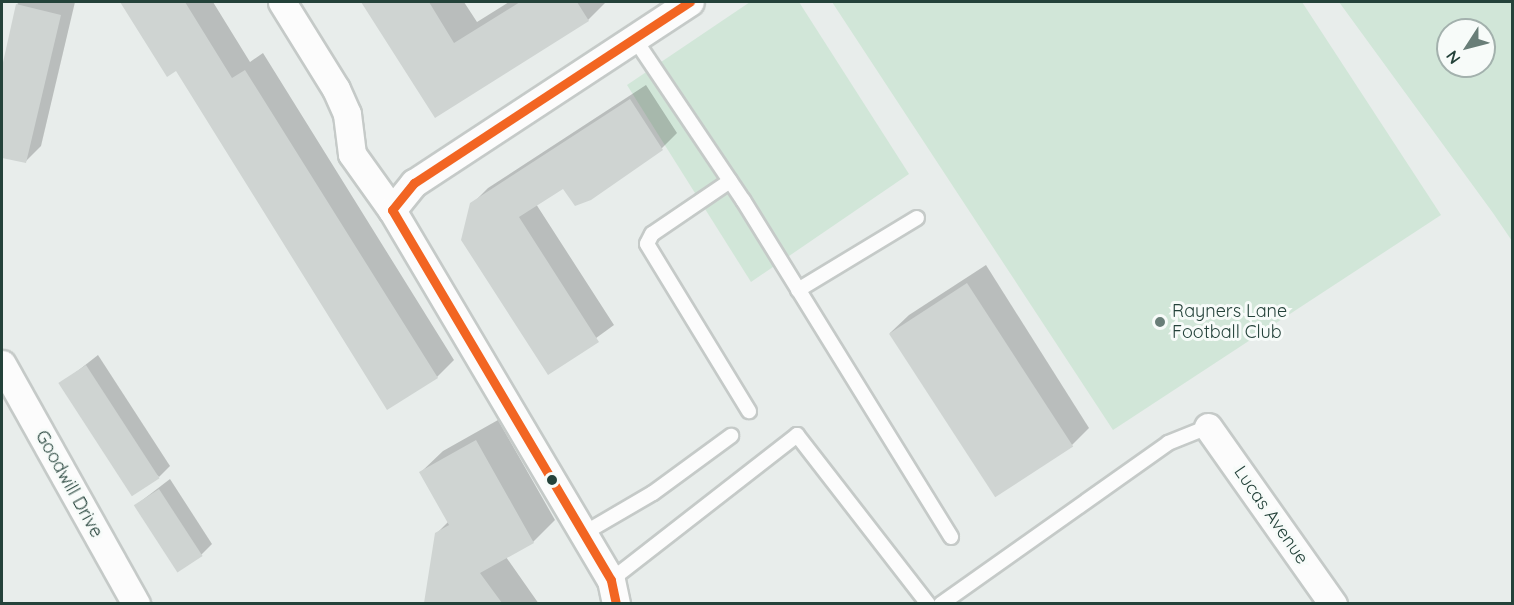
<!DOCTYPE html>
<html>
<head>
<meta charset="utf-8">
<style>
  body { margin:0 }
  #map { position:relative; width:1514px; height:605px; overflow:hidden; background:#e8edeb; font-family:Quicksand,sans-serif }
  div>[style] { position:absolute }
  .green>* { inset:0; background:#d1e6d8 }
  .shadow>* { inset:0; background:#0003 }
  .building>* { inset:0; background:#cfd4d2; transform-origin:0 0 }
  .roads { filter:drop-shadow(2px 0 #c5cac8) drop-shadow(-2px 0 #c5cac8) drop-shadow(0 2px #c5cac8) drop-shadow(0 -2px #c5cac8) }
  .service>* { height:14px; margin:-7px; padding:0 7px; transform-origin:7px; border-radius:7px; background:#fcfcfc }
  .minor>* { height:27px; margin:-13.5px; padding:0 13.5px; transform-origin:13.5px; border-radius:13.5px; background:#fcfcfc }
  .bus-1>* { height:9px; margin:-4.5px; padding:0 4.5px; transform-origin:4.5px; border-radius:4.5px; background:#f26522 }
  .dots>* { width:16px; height:16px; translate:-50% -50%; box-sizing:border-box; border:3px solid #f7fbf9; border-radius:50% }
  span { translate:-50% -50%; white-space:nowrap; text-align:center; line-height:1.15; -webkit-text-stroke:6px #f7fbf9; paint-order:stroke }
  .poi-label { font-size:18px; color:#24423a }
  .left { translate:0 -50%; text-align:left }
  .street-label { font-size:18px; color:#24423a }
  .frame { position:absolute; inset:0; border:3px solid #24423a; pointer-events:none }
  .north { position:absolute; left:1436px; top:18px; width:60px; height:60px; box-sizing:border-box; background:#f7fbf9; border:2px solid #a3b1ad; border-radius:50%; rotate:234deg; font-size:16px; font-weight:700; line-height:24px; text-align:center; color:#24423a }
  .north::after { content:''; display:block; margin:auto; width:21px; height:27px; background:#697e78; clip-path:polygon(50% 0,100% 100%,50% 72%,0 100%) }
</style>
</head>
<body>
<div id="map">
  <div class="green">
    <div style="clip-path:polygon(750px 2px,799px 2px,909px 174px,751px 282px,627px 85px)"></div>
    <div style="clip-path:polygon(832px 2px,1302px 2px,1441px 215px,1113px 430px)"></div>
    <div style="clip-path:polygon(evenodd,1339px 2px,1512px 2px,1512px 241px,1493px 213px,1339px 2px,1448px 30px,1484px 30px,1484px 66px,1448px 66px,1448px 30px)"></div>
  </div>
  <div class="shadow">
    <div style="clip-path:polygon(18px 2px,75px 2px,41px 146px,25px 162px,2px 156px,2px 74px)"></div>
    <div style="clip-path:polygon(122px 2px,213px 2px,250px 62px,263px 53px,454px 360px,437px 377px,177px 69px,167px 75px)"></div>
    <div style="clip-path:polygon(363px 2px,464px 2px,477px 22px,509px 2px,606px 2px,588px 20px,435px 116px)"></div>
    <div style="clip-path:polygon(646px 85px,677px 133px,662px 148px,564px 187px,536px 204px,614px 325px,548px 373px,472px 204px,488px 188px)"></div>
    <div style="clip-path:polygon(986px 265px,1089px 428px,1071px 446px,890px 333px,909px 315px)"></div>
    <div style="clip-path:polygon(98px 355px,170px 466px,159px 477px,61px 384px)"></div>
    <div style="clip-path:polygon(498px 420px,555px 520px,533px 542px,506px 557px,539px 604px,431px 604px,426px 598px,436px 534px,449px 521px,421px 472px,443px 451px)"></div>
    <div style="clip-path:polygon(170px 479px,212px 544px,201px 555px,136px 505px)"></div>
  </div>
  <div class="building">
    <div style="clip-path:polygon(120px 2px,185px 2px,232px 78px,245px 70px,438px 378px,387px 410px,176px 71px,167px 77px)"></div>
    <div style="clip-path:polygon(361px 2px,429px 2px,454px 43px,520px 2px,577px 2px,589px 21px,435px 118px)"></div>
    <div style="clip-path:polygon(16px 4px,61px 15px,26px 163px,2px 158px,2px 67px)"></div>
    <div style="clip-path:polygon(630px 99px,663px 150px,591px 200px,575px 206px,563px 189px,519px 217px,599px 342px,548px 375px,461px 240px,470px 203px)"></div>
    <div style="left:967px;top:283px;width:195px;height:93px;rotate:57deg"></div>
    <div style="left:86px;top:365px;width:135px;height:33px;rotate:57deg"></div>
    <div style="clip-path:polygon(476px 440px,534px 543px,480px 573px,502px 603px,424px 603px,435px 533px,449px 525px,419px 472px)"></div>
    <div style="left:159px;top:489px;width:80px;height:30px;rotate:57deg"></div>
  </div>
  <div class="roads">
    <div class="service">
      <div style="left:634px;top:38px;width:195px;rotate:56.1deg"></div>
      <div style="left:743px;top:200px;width:396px;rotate:58.3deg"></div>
      <div style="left:730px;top:181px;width:94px;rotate:145.8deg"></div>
      <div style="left:652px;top:234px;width:11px;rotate:117deg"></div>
      <div style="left:647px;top:244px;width:196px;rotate:58.6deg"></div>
      <div style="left:798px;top:290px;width:139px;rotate:-31.2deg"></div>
      <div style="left:581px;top:535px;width:83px;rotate:-30.3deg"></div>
      <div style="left:653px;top:493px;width:97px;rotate:-36.2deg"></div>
      <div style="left:611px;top:580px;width:236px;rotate:-37.9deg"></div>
      <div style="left:797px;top:435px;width:214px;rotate:52.2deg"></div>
      <div style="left:941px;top:604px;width:278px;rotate:-35.3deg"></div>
      <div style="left:1168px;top:443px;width:43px;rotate:-21.8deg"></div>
    </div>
    <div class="minor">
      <div style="left:282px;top:2px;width:102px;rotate:58.2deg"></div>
      <div style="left:336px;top:89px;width:27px;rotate:66deg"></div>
      <div style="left:347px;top:114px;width:40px;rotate:82.9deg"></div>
      <div style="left:352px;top:154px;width:69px;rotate:54.5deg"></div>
      <div style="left:392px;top:210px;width:430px;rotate:59.4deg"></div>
      <div style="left:611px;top:580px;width:25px;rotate:78deg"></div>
      <div style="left:392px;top:210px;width:35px;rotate:-51deg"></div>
      <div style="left:414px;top:183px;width:330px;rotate:-33.3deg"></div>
      <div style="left:2px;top:364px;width:275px;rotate:60.8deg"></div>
      <div style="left:1208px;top:427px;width:217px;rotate:54.8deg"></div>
    </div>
  </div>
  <div class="bus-1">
    <div style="left:616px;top:604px;width:25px;rotate:-102deg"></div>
    <div style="left:611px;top:580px;width:430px;rotate:-120.6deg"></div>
    <div style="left:392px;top:210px;width:35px;rotate:-51deg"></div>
    <div style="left:414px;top:183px;width:330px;rotate:-33.3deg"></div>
  </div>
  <div class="dots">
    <div style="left:1160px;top:322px;background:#697e78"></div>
    <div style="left:552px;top:480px;background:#24423a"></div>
  </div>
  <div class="poi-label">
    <span class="left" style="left:1172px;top:322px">Rayners Lane<br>Football Club</span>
  </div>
  <div class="street-label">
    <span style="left:69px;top:484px;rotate:61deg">Goodwill Drive</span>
    <span style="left:1271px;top:515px;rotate:55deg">Lucas Avenue</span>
  </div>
  <div class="frame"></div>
  <div class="north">N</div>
</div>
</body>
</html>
